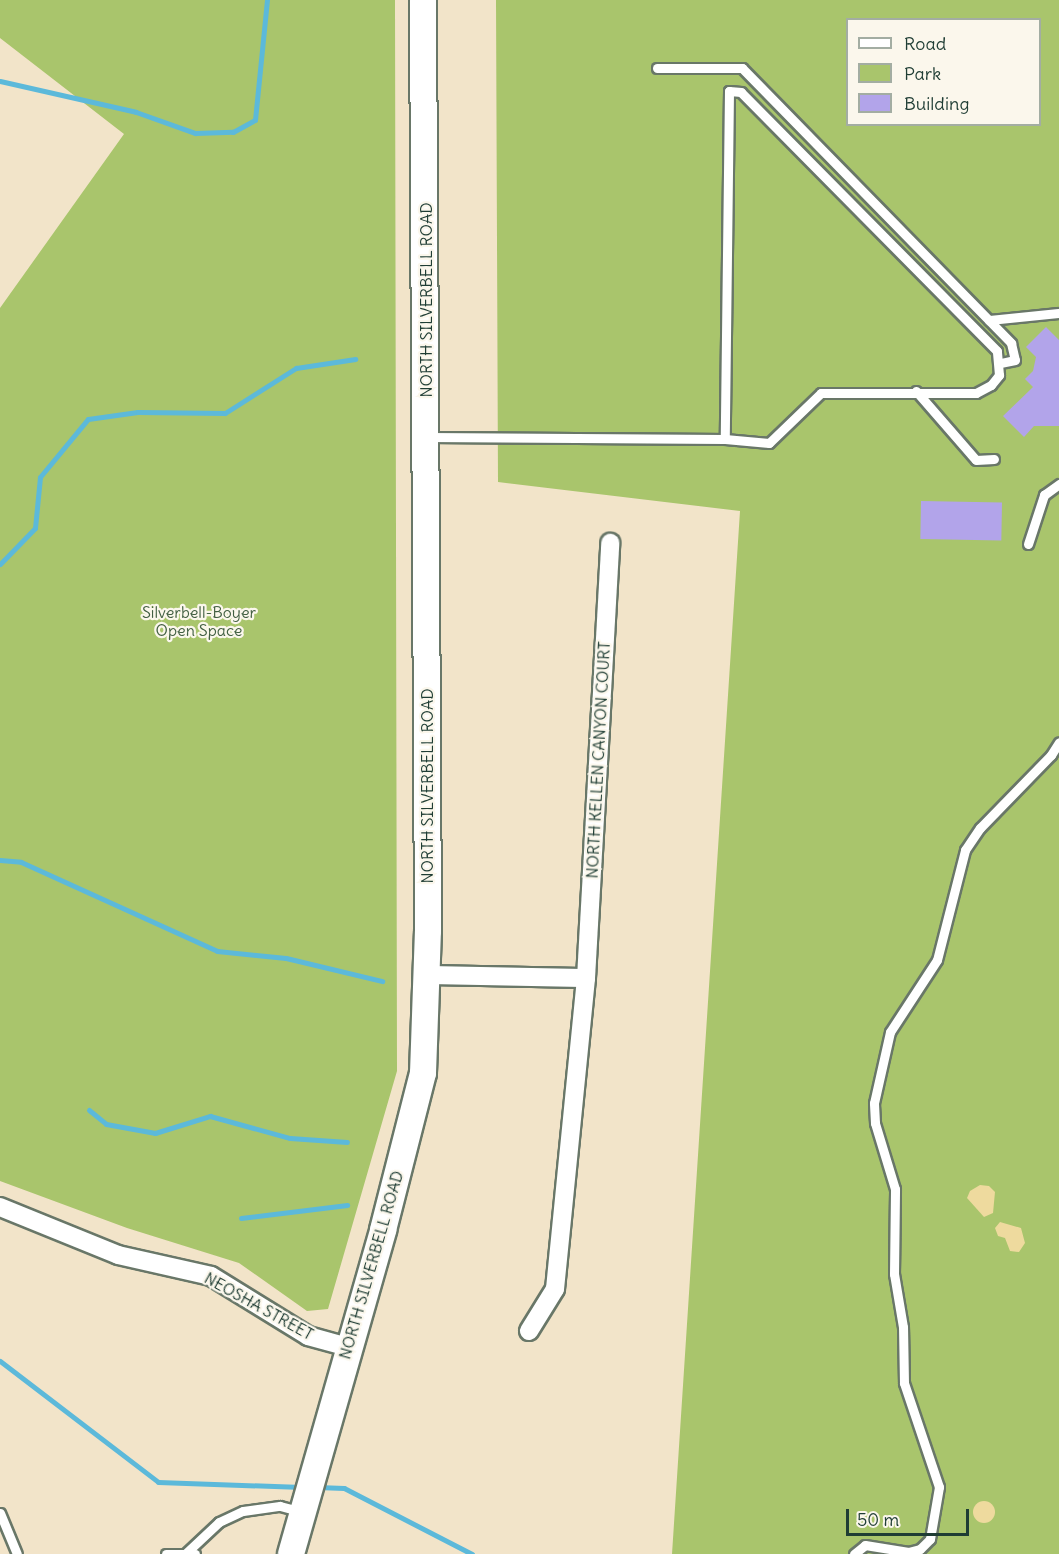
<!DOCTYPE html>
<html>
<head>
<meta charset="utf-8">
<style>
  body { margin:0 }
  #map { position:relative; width:1059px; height:1554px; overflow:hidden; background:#f2e4c9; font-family:Delius,sans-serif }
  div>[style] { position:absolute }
  .green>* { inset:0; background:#a9c56c }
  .sand>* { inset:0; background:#eeda9e }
  .round { border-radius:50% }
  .stream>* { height:5px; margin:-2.5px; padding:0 2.5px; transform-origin:2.5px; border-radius:2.5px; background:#5cb9da }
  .building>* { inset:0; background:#b2a4ea; transform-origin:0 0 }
  .roads { filter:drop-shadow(2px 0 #697768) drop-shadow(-2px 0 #697768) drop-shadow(0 2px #697768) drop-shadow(0 -2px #697768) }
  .service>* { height:9px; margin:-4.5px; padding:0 4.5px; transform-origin:4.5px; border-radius:4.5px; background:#fff }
  .minor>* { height:18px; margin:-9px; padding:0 9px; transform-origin:9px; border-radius:9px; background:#fff }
  .secondary>* { height:26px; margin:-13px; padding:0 13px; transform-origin:13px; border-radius:13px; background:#fff }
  span { translate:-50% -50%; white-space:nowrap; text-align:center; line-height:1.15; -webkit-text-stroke:4.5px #fbf7ec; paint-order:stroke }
  .street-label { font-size:16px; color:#1f3d34 }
  .park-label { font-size:16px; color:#425f42 }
  .legend { position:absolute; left:846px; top:18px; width:195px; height:108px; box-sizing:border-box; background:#fbf7ec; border:2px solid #a3ada2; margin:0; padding:8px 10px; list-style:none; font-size:18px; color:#1f3d34 }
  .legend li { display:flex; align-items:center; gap:12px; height:30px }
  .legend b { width:30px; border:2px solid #a3ada2 }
  .scale { position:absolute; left:846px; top:1509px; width:123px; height:27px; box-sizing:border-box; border:3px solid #1f3d34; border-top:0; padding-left:8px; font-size:18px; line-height:21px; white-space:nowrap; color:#1f3d34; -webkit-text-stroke:4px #fbf7ec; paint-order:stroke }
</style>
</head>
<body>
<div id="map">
  <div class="green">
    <div style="clip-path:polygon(0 0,395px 0,397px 1071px,328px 1309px,307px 1311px,239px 1263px,127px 1228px,0 1181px,0 308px,124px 134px,0 38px)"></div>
    <div style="clip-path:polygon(evenodd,496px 0,1059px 0,1059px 1554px,672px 1554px,740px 511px,498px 482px,496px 0,848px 20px,1040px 20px,1040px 124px,848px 124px,848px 20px)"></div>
  </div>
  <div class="sand">
    <div style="clip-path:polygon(980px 1185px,989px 1186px,995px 1192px,993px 1213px,984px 1217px,967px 1198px,970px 1191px)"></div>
    <div style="clip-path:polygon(1000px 1222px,1021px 1228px,1025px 1243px,1019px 1252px,1010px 1251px,1005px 1238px,998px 1236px,995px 1228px)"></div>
    <div class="round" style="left:973px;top:1501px;width:22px;height:22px"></div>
  </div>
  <div class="stream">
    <div style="left:0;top:81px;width:139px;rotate:12.8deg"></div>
    <div style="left:136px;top:112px;width:63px;rotate:19.6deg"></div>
    <div style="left:195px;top:133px;width:38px;rotate:-2deg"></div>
    <div style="left:233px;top:132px;width:25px;rotate:-29deg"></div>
    <div style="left:255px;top:120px;width:121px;rotate:-84.3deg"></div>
    <div style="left:0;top:564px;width:50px;rotate:-45.8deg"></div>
    <div style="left:35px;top:528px;width:51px;rotate:-84.4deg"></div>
    <div style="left:40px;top:477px;width:75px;rotate:-50.4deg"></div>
    <div style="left:88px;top:419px;width:50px;rotate:-8deg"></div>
    <div style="left:138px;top:412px;width:87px;rotate:0.7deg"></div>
    <div style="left:225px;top:413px;width:84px;rotate:-32.4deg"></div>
    <div style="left:296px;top:368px;width:60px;rotate:-8.7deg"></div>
    <div style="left:0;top:860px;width:21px;rotate:5deg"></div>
    <div style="left:21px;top:862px;width:215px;rotate:24.4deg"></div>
    <div style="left:217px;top:951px;width:69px;rotate:5.8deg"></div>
    <div style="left:286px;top:958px;width:99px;rotate:13.5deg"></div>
    <div style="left:89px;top:1110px;width:22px;rotate:39deg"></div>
    <div style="left:106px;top:1124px;width:50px;rotate:10.4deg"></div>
    <div style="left:155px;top:1133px;width:58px;rotate:-17.2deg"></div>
    <div style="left:210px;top:1116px;width:83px;rotate:15.4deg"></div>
    <div style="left:290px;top:1138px;width:57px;rotate:4deg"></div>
    <div style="left:241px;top:1218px;width:107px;rotate:-7deg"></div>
    <div style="left:0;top:1361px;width:199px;rotate:37.4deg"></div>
    <div style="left:158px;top:1482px;width:144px;rotate:2deg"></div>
    <div style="left:317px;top:1487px;width:27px;rotate:2deg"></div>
    <div style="left:344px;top:1488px;width:144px;rotate:27.3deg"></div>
  </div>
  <div class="building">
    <div style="clip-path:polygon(1046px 327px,1059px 340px,1059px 426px,1034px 426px,1024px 437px,1003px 416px,1033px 387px,1025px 379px,1033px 371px,1036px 357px,1026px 347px)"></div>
    <div style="left:921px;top:501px;width:81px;height:38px;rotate:1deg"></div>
  </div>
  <div class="roads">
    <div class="service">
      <div style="left:657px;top:68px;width:85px"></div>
      <div style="left:742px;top:68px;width:385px;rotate:45.6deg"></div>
      <div style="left:1011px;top:343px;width:17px;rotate:77deg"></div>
      <div style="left:1015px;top:360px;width:14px;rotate:168deg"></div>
      <div style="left:989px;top:320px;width:70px;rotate:-5.7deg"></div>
      <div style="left:916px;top:391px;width:91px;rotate:49deg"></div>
      <div style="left:976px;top:460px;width:18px;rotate:-3deg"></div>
      <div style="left:427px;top:437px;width:298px;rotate:0.4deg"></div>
      <div style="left:725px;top:439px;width:44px;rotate:5.2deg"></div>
      <div style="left:769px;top:443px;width:72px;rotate:-43.9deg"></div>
      <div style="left:821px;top:393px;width:155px"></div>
      <div style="left:976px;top:393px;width:17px;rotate:-28deg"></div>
      <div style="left:991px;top:385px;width:13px;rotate:-51deg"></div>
      <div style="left:999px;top:375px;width:24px;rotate:-95deg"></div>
      <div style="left:997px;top:351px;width:364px;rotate:-134.7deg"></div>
      <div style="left:741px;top:92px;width:12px;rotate:-175deg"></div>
      <div style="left:729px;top:91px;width:348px;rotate:90.7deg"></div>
      <div style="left:1028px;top:544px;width:52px;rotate:-71.9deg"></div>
      <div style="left:1044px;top:495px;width:19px;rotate:-36deg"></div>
      <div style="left:0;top:1513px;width:44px;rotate:67.5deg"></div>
      <div style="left:186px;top:1553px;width:45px;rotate:-43.2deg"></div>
      <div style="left:219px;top:1522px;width:26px;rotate:-25deg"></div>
      <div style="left:243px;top:1511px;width:37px;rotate:-8deg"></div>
      <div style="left:280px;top:1506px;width:24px;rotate:15deg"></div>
      <div style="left:166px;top:1554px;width:29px"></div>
      <div style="left:854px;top:1554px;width:14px;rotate:-39deg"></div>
      <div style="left:865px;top:1545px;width:44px;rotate:9.2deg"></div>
      <div style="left:908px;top:1552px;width:12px;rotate:-14deg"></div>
      <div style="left:920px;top:1549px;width:14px;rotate:-45deg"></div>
      <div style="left:930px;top:1539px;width:53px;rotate:-80.2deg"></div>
      <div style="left:939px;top:1487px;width:110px;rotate:-108.6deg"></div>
      <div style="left:904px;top:1383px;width:56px;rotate:-91deg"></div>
      <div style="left:903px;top:1327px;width:54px;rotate:-99.6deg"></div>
      <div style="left:894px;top:1274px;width:85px;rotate:-89.3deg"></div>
      <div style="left:895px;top:1189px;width:69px;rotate:-106.9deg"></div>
      <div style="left:875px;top:1123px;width:20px;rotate:-93deg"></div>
      <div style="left:874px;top:1103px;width:73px;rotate:-77.3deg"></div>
      <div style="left:890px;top:1032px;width:86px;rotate:-56.9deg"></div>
      <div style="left:937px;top:960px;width:114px;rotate:-75.7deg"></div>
      <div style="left:965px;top:850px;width:27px;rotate:-56deg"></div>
      <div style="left:980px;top:828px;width:102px;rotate:-45.8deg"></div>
      <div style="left:1051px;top:755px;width:15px;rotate:-58deg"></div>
    </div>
    <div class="minor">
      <div style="left:426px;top:975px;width:160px;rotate:1.1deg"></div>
      <div style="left:0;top:1207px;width:127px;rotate:22.1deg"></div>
      <div style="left:118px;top:1255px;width:95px;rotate:12.7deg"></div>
      <div style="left:211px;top:1276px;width:114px;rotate:31.7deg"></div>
      <div style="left:308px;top:1336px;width:41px;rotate:15.4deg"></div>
      <div style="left:529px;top:1331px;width:49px;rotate:-58.2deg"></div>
      <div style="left:555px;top:1289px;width:313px;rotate:-84.3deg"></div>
      <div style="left:586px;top:978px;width:436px;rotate:-86.8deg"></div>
    </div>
    <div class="secondary">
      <div style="left:291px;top:1554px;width:337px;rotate:-74.1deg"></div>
      <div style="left:383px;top:1230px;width:162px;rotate:-75.7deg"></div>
      <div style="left:423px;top:1073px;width:142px;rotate:-88deg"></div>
      <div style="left:428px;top:931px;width:931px;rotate:-90.31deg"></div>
    </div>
  </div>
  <div class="street-label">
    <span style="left:426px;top:300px;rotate:-90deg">NORTH SILVERBELL ROAD</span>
    <span style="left:598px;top:760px;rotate:-87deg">NORTH KELLEN CANYON COURT</span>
    <span style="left:427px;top:786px;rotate:-90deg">NORTH SILVERBELL ROAD</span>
    <span style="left:371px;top:1265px;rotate:-74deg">NORTH SILVERBELL ROAD</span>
    <span style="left:259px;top:1306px;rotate:29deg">NEOSHA STREET</span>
  </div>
  <div class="park-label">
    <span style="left:199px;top:621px">Silverbell-Boyer<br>Open Space</span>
  </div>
  <ul class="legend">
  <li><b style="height:8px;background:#fff"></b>Road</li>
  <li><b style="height:16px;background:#a9c56c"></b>Park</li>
  <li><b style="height:16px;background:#b2a4ea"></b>Building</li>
  </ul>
  <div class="scale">50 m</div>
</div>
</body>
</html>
